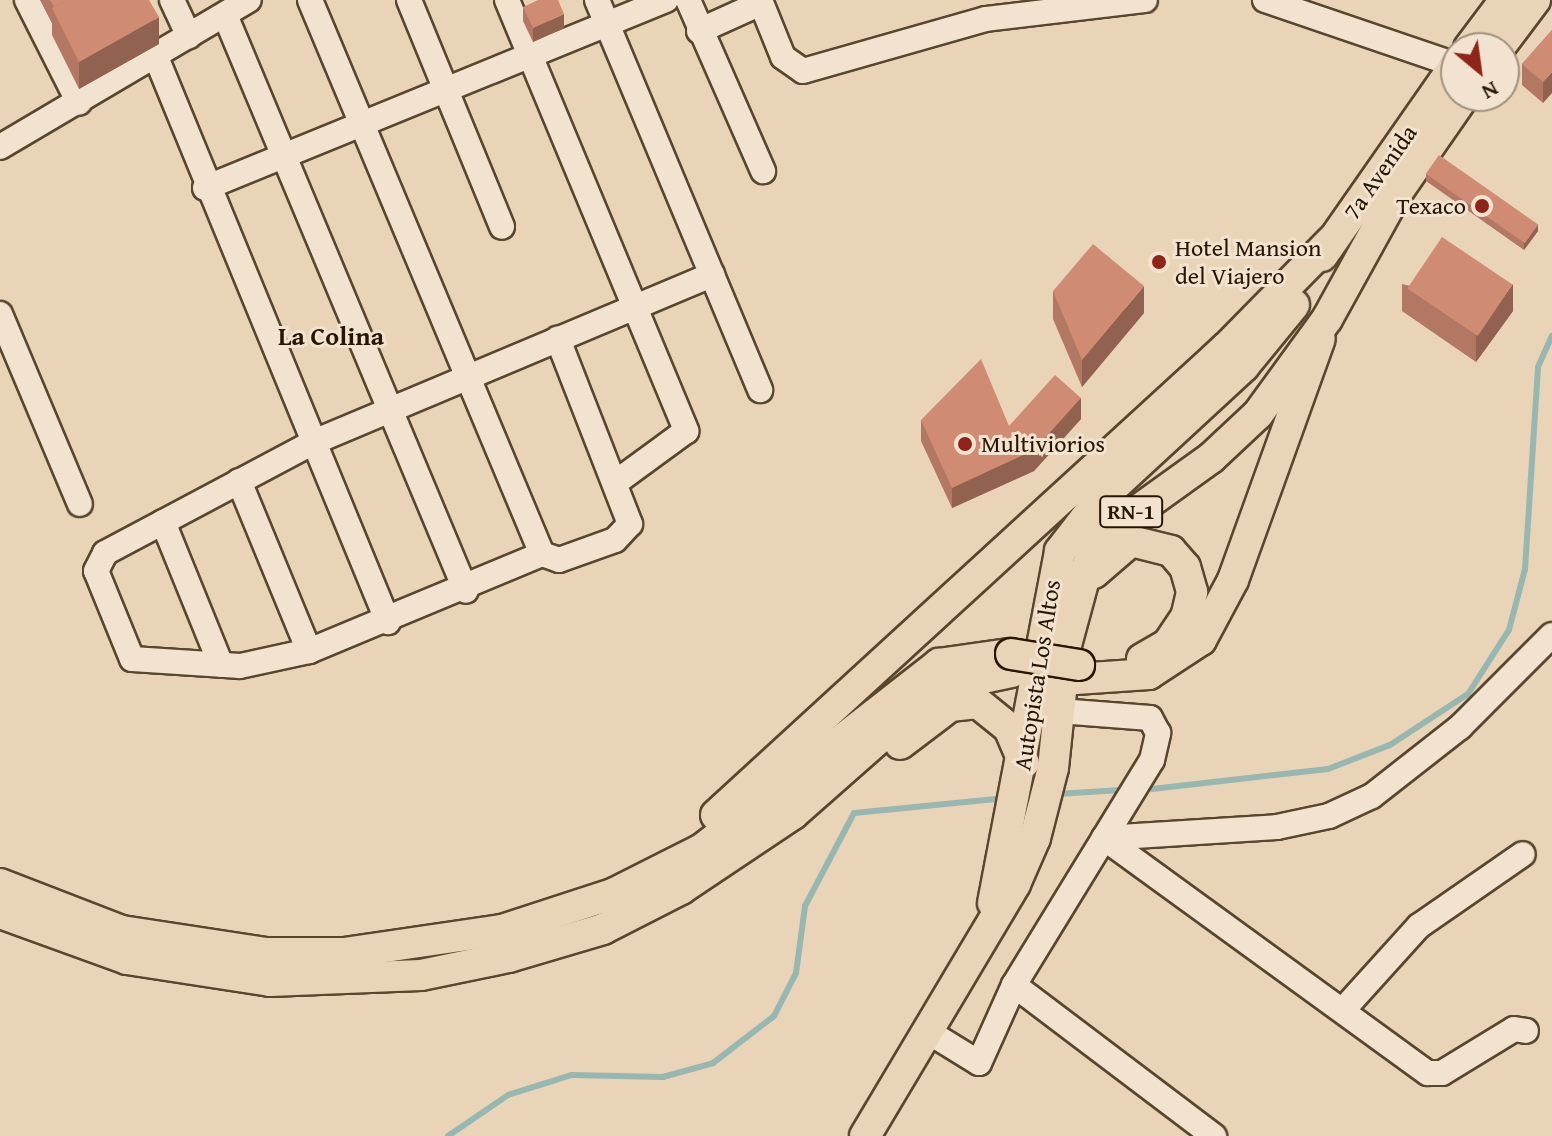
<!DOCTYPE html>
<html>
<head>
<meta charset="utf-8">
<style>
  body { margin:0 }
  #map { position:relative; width:1552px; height:1136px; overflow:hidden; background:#e9d4b7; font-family:"Gentium Book Plus",serif }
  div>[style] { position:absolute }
  .stream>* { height:6px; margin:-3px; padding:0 3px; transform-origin:3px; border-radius:3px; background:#97b8b1 }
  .roads { filter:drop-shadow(2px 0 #58462e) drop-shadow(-2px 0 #58462e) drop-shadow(0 2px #58462e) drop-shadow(0 -2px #58462e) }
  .minor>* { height:24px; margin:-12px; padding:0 12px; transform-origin:12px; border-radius:12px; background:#f1e3d0 }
  .major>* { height:30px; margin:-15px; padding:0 15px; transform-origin:15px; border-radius:15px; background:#e9d4b7 }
  .bridges { filter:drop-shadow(2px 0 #271601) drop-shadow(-2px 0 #271601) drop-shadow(0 2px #271601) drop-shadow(0 -2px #271601) }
  .major-bridge>* { height:30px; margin:-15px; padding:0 15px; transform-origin:15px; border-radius:15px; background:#e9d4b7 }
  .wall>* { inset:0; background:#b27863 }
  .shaded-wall>* { inset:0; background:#916250 }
  .building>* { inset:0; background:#cf8c73; transform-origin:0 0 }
  .dots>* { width:22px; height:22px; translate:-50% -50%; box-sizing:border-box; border:4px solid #f1e3d0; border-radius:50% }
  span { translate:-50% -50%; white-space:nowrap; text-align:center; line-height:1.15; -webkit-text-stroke:6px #f1e3d0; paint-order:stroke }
  .shield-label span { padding:2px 6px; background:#f1e3d0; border:2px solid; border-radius:6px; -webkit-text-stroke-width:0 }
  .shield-label { font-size:22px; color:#271601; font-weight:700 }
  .street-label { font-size:24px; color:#271601 }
  .poi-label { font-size:24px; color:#271601 }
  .right { translate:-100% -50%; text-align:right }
  .left { translate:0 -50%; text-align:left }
  .neighbourhood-label { font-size:26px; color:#271601; font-weight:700 }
  .north { position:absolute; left:1440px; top:32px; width:80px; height:80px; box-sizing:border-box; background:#f1e3d0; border:2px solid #a0917d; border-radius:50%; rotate:151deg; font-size:22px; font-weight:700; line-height:32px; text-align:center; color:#271601 }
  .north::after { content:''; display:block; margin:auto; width:28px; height:36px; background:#8f2418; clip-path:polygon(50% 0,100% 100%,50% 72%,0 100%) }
</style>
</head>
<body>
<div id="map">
  <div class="stream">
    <div style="left:1152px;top:789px;width:177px;rotate:-6.5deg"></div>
    <div style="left:1328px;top:769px;width:66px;rotate:-21.2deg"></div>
    <div style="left:1390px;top:745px;width:93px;rotate:-33.2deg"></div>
    <div style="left:1468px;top:694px;width:76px;rotate:-57.4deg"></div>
    <div style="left:1509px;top:630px;width:63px;rotate:-75.3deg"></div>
    <div style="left:1525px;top:569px;width:202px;rotate:-86.3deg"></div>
    <div style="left:1538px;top:367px;width:34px;rotate:-66deg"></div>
    <div style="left:1057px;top:794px;width:64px;rotate:-3.6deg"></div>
    <div style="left:448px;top:1136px;width:73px;rotate:-34.3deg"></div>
    <div style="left:508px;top:1095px;width:67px;rotate:-17.4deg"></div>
    <div style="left:572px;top:1075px;width:91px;rotate:1.3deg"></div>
    <div style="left:663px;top:1077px;width:52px;rotate:-15.6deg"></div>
    <div style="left:713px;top:1063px;width:77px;rotate:-37.6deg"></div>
    <div style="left:774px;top:1016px;width:48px;rotate:-62.9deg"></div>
    <div style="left:796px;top:973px;width:68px;rotate:-82.3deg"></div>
    <div style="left:805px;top:906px;width:105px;rotate:-62.2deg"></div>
    <div style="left:854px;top:813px;width:153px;rotate:-5.6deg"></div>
  </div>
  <div class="roads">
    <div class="minor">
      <div style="left:27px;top:0;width:115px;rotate:63.2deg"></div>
      <div style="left:172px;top:0;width:40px;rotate:65deg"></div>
      <div style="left:310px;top:0;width:601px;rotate:67.28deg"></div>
      <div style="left:409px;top:0;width:245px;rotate:67.7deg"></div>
      <div style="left:507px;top:0;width:467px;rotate:67.4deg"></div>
      <div style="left:686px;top:431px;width:88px;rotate:143.8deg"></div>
      <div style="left:597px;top:0;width:423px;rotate:67.3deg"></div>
      <div style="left:688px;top:0;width:187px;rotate:66.3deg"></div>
      <div style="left:760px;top:0;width:61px;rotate:68deg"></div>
      <div style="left:783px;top:57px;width:24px;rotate:35deg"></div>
      <div style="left:803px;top:71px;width:190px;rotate:-15.9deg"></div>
      <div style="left:986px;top:19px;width:160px;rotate:-6.8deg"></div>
      <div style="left:1265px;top:0;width:202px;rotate:18.8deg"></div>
      <div style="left:225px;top:15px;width:624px;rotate:67.3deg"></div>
      <div style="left:699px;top:31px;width:68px;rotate:-24.3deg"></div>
      <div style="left:156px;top:57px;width:611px;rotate:67.68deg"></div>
      <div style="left:0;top:147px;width:289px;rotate:-30.6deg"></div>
      <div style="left:205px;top:188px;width:498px;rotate:-22.2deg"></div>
      <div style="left:0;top:314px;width:206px;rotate:67.2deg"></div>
      <div style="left:239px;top:481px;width:184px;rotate:67.6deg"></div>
      <div style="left:163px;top:522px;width:154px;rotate:67.9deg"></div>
      <div style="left:542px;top:554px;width:252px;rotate:157.4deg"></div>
      <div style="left:309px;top:651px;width:71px;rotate:167.7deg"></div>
      <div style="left:240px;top:666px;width:108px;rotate:-176.3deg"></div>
      <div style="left:132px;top:659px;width:95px;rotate:-112.2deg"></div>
      <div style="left:96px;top:571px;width:20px;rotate:-63deg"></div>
      <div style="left:105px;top:553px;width:237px;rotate:-28deg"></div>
      <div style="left:314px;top:442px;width:432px;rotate:-22.8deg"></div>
      <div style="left:542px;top:554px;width:18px;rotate:19deg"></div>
      <div style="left:559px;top:560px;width:59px;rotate:-19.7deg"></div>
      <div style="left:615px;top:540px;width:22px;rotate:-47deg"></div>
      <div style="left:630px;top:524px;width:199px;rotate:-111.3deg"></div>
      <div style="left:1104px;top:838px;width:173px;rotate:-3.6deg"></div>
      <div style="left:1277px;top:827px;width:53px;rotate:-11.9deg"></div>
      <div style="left:1329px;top:816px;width:47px;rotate:-24.9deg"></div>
      <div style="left:1372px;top:796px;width:112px;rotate:-38.1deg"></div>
      <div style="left:1460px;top:727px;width:130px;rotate:-45deg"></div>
      <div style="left:1104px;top:838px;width:400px;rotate:36deg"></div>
      <div style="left:1428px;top:1073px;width:14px"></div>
      <div style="left:1442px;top:1073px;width:84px;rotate:-31.4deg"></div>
      <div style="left:1514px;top:1029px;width:12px;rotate:9deg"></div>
      <div style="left:1014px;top:985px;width:251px;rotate:37.1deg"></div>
      <div style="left:1343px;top:1010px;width:113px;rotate:-47.9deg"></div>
      <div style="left:1419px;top:926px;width:126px;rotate:-34.7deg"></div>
      <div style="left:927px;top:1031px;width:61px;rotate:31.6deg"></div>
      <div style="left:979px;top:1063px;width:85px;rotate:-65.8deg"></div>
      <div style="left:1014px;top:985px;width:264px;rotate:-58.5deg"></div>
      <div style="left:1152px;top:760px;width:28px;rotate:-77deg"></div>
      <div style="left:1158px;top:733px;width:17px;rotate:-118deg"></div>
      <div style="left:1150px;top:718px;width:91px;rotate:-175.6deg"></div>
    </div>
    <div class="major">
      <div style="left:1469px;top:48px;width:60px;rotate:-53.1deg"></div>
      <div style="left:1499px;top:48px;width:60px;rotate:-53.1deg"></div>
      <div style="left:1322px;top:256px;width:234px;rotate:-55.1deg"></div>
      <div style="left:1094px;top:573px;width:49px;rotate:-40.9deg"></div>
      <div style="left:1131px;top:541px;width:41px;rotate:14deg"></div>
      <div style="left:1171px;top:551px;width:21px;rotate:49deg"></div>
      <div style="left:1185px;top:567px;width:26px;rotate:74deg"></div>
      <div style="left:1192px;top:592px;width:26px;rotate:103deg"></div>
      <div style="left:1186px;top:617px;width:32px;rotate:124deg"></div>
      <div style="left:1168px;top:644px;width:30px;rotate:150deg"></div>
      <div style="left:1076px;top:679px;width:73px;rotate:-3.9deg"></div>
      <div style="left:1149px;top:674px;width:62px;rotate:-33.2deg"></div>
      <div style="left:1201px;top:640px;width:68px;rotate:-61.9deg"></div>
      <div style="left:1233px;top:580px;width:256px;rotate:-70.2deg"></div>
      <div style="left:900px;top:744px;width:63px;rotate:-37.2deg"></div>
      <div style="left:950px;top:706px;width:28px;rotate:-6deg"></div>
      <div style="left:978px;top:703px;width:40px;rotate:39deg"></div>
      <div style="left:1009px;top:728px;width:38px;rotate:67deg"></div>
      <div style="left:716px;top:815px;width:693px;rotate:-42.49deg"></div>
      <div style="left:1227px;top:347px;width:148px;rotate:-45.5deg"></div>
      <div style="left:0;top:884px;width:131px;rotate:21.1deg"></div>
      <div style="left:122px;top:931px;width:146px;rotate:8.7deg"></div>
      <div style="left:266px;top:953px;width:78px"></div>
      <div style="left:344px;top:953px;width:160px;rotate:-8.3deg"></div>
      <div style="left:502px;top:930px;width:117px;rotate:-18deg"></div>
      <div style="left:613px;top:894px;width:100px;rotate:-26.8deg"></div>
      <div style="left:702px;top:849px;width:301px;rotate:-38deg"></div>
      <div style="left:939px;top:664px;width:71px;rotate:-8.1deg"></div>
      <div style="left:993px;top:903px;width:358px;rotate:-79.2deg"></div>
      <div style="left:1060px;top:551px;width:66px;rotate:-52.4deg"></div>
      <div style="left:1100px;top:499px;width:196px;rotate:-42.7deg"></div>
      <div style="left:1244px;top:366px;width:79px;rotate:-50.7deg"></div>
      <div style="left:0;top:913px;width:135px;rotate:19.9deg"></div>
      <div style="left:127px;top:959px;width:145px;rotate:8.7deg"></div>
      <div style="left:270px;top:981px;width:151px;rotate:-2.3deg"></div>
      <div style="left:421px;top:975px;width:90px;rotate:-11.6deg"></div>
      <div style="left:509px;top:957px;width:98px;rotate:-16.6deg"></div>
      <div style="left:603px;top:929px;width:88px;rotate:-27.1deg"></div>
      <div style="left:681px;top:889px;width:135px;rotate:-33.8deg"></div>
      <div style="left:793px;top:814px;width:191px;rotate:-41.4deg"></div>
      <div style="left:936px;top:688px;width:78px;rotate:-11.9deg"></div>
      <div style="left:865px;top:1136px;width:293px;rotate:-59.2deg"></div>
      <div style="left:1015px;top:884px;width:50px;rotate:-66.5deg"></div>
      <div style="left:1035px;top:838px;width:72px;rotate:-75.6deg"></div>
      <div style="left:1053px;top:768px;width:124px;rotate:-84deg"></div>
      <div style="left:1066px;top:645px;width:107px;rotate:-74.8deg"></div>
      <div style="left:1094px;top:542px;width:144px;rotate:-35.7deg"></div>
      <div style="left:1211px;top:458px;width:64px;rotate:-43.1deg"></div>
      <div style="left:1258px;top:414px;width:117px;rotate:-54deg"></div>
      <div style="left:1327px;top:319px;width:143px;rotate:-61.1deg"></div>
      <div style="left:1396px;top:194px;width:119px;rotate:-55.2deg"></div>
    </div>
  </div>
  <div class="bridges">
    <div class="major-bridge">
      <div style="left:1011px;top:654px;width:69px;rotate:9.2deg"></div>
    </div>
  </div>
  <div class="wall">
    <div style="clip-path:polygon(40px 0,149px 0,159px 44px,79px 89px,52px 35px,52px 23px)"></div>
    <div style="clip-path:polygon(523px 7px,564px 28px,533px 42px,523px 21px)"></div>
    <div style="clip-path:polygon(1552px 30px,1543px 103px,1522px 85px,1522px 64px)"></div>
    <div style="clip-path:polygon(1426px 174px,1538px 231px,1524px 250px,1426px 181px)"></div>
    <div style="clip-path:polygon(1402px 284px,1513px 311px,1476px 362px,1402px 311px)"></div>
    <div style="clip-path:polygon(1053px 291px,1144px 313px,1082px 387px,1053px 319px)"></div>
    <div style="clip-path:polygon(1081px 419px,1034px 471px,952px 508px,921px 441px,921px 420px,1009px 426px)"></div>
  </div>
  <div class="shaded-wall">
    <div style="clip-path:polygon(564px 14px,564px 28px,533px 42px,533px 28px)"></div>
    <div style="clip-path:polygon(159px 17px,159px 44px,79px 89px,79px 62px)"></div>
    <div style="clip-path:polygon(1552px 72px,1552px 93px,1543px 103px,1543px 82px)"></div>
    <div style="clip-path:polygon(1538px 224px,1538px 231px,1524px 250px,1524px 243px)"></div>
    <div style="clip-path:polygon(1513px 284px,1513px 311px,1476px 362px,1476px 335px)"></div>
    <div style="clip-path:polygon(1144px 286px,1144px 313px,1082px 387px,1082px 360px)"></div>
    <div style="clip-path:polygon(1081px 398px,1081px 419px,1034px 471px,952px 508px,952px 488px)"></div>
  </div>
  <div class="building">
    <div style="clip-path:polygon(50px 0,66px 0,54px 7px)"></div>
    <div style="clip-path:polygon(66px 0,149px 0,159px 17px,79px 62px,52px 8px)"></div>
    <div style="clip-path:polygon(538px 0,558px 0,564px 14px,533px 28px,523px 7px)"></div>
    <div style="clip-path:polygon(1552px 30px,1552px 72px,1543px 82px,1522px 64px)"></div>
    <div style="left:1439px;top:155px;width:121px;height:23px;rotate:35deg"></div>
    <div style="left:1442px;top:237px;width:85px;height:62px;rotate:34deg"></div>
    <div style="clip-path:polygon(1093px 244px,1144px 286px,1082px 360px,1053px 291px)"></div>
    <div style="clip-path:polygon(981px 359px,1009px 426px,1055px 375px,1081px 398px,1034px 450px,952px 488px,921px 420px)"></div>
  </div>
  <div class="dots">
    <div style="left:1482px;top:206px;background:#8f2418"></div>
    <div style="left:1159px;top:262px;background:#8f2418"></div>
    <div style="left:965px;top:444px;background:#8f2418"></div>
  </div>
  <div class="shield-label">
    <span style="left:1131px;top:512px">RN-1</span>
  </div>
  <div class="street-label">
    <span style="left:1380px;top:172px;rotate:-55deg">7a Avenida</span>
    <span style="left:1037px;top:675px;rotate:-81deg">Autopista Los Altos</span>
  </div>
  <div class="poi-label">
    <span class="right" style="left:1466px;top:206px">Texaco</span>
    <span class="left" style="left:1175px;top:262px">Hotel Mansion<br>del Viajero</span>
    <span class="left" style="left:981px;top:444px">Multiviorios</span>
  </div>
  <div class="neighbourhood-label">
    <span style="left:331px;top:336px">La Colina</span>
  </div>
  <div class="north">N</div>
</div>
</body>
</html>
